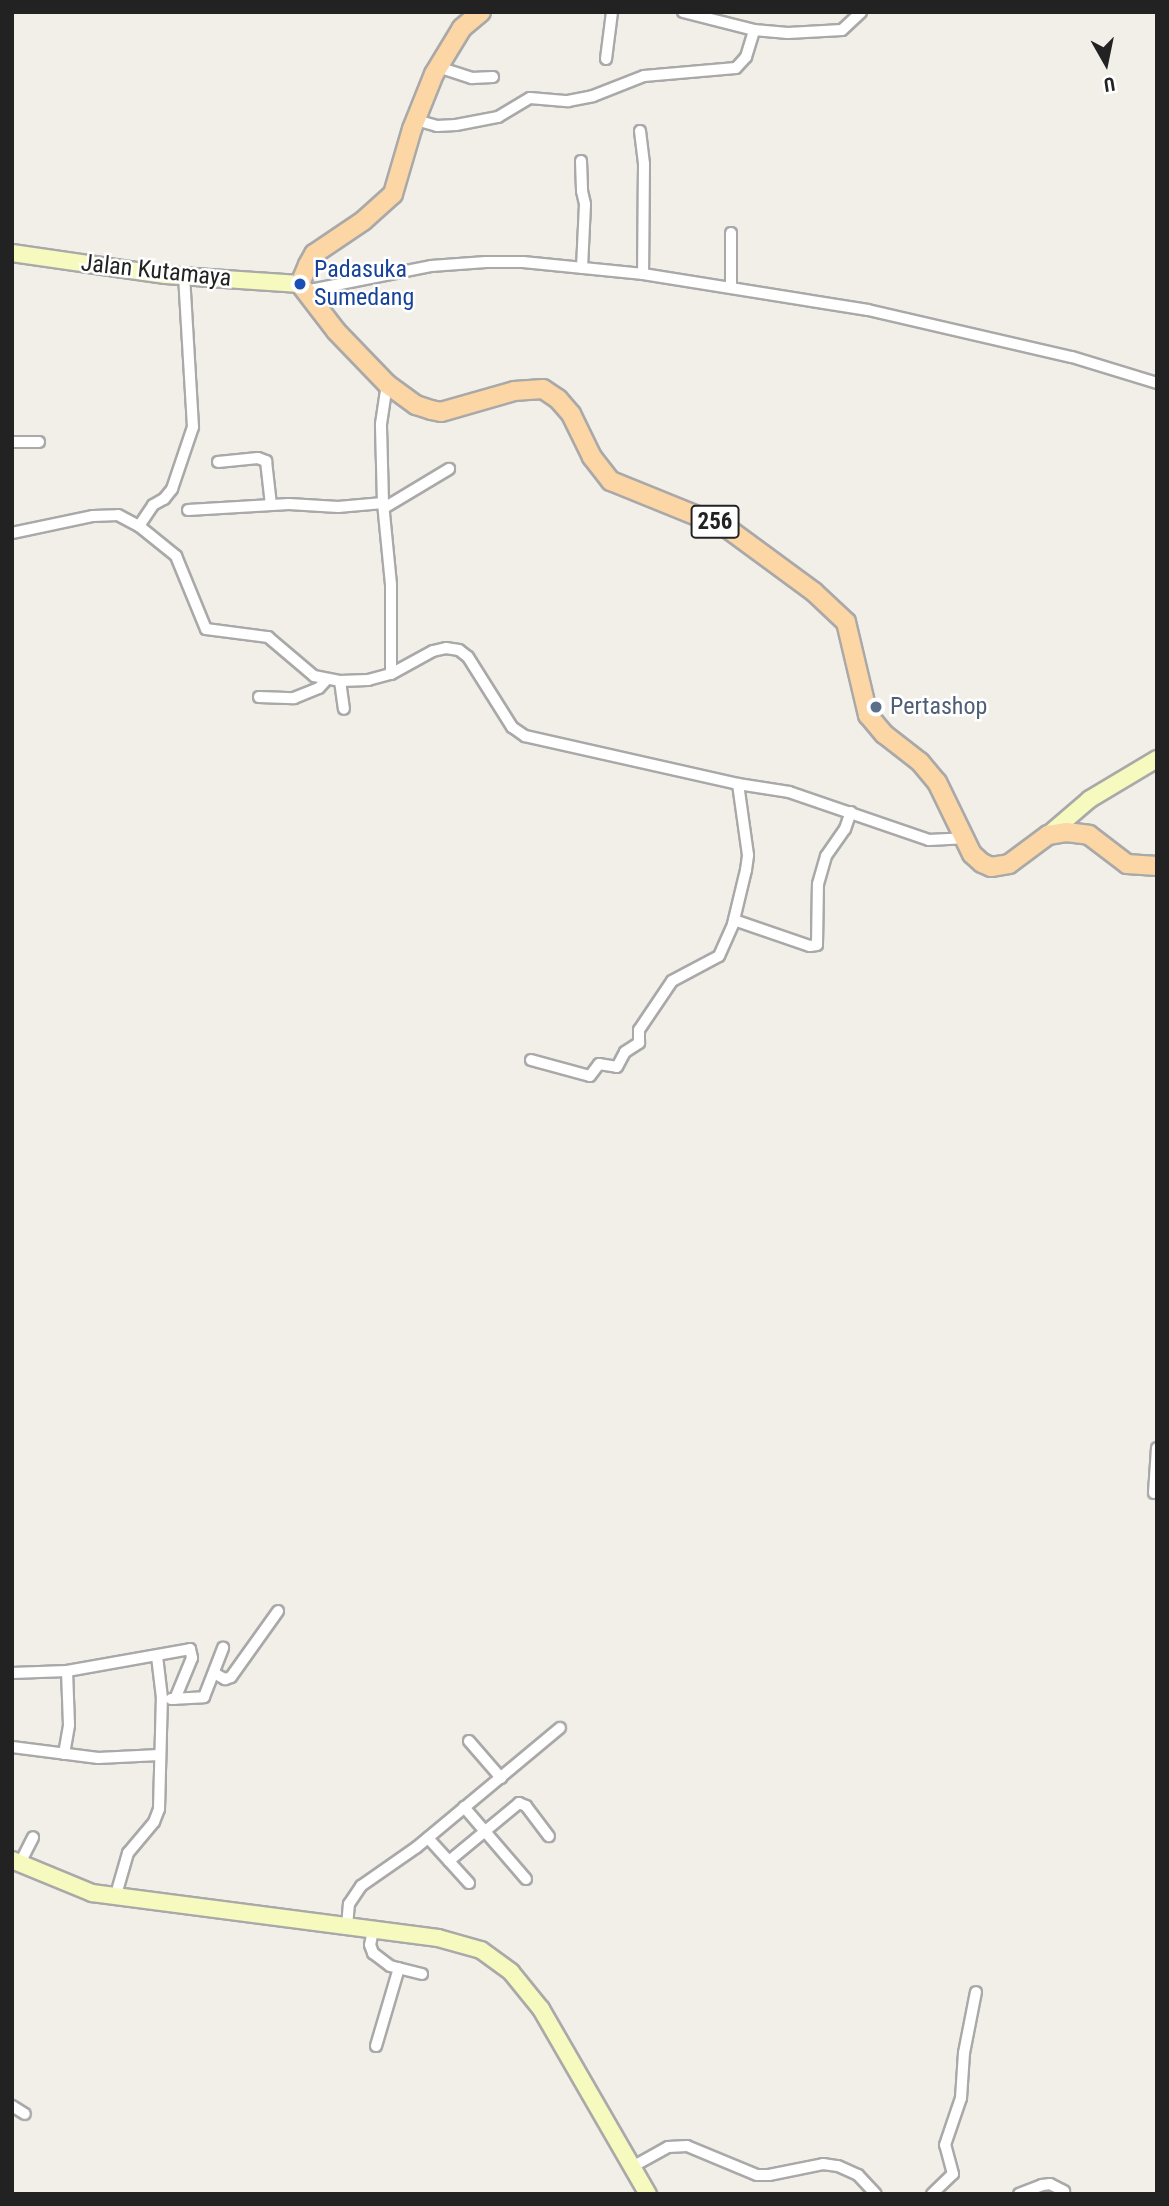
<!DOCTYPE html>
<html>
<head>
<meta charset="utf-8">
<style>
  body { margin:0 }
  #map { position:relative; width:1169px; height:2206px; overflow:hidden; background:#f2efe9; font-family:"Roboto Condensed",sans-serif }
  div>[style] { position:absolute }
  .roads { filter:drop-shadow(2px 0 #a9a9a9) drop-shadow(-2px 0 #a9a9a9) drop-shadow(0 2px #a9a9a9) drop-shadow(0 -2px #a9a9a9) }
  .street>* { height:10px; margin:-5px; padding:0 5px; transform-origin:5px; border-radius:5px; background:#fff }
  .secondary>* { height:16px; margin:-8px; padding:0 8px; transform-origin:8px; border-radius:8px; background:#f7fabf }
  .primary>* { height:18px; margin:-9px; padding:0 9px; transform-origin:9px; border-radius:9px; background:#fcd6a4 }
  .dots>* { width:19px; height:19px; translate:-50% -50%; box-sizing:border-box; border:4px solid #fff; border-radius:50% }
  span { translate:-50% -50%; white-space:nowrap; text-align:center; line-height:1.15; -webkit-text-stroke:5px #fff; paint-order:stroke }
  .shield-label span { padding:2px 5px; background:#fff; border:2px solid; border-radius:5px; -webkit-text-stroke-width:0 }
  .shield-label { font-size:23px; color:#222; font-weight:700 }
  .transit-label { font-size:24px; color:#164399 }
  .left { translate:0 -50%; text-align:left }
  .street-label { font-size:24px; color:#222 }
  .service-label { font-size:24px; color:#4e5e75 }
  .frame { position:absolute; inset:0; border:14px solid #222; pointer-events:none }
  .north { position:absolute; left:1071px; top:28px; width:70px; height:70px; -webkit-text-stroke:5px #fff; paint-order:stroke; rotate:171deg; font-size:19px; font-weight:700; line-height:28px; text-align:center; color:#222 }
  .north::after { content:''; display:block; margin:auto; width:24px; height:32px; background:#222; clip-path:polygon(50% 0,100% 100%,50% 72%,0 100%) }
</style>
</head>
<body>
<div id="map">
  <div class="roads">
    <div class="street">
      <div style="left:683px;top:12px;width:73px;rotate:14.2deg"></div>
      <div style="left:754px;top:30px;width:34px;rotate:5deg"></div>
      <div style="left:788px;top:33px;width:54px;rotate:-3.2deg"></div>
      <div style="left:842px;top:30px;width:26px;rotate:-43deg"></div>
      <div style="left:606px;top:59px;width:47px;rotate:-82.7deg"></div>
      <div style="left:438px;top:67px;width:36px;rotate:18deg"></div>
      <div style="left:472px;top:78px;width:21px;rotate:-3deg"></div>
      <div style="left:416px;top:120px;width:22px;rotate:16deg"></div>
      <div style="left:437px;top:126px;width:19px;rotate:-3deg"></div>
      <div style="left:456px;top:125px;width:43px;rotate:-10.8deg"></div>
      <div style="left:498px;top:117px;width:37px;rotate:-31deg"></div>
      <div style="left:530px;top:98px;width:38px;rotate:5deg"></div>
      <div style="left:568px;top:101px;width:25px;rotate:-11deg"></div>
      <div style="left:593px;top:96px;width:55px;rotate:-21.4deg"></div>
      <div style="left:644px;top:76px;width:92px;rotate:-5deg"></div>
      <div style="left:736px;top:68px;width:15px;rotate:-48deg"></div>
      <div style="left:746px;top:57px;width:28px;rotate:-73deg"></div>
      <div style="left:640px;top:131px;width:33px;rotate:83deg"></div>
      <div style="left:644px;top:164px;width:110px;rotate:90.5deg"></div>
      <div style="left:581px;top:161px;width:30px;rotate:88deg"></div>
      <div style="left:582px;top:191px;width:13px;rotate:77deg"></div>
      <div style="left:585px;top:204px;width:64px;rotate:92.7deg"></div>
      <div style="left:731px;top:233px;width:53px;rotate:90deg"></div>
      <div style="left:305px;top:291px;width:128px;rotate:-11.2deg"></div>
      <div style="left:431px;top:266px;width:55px;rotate:-4.2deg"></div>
      <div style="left:486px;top:262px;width:37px"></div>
      <div style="left:523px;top:262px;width:121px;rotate:5.7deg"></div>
      <div style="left:643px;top:274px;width:228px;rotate:9.1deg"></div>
      <div style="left:868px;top:310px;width:209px;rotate:13deg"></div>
      <div style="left:1072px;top:357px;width:89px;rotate:17deg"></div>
      <div style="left:12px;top:442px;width:27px"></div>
      <div style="left:218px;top:462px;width:40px;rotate:-5.7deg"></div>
      <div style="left:258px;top:458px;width:9px;rotate:21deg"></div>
      <div style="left:266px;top:461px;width:44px;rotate:83.5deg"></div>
      <div style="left:383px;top:503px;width:82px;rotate:84.4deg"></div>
      <div style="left:391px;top:585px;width:89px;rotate:90deg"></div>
      <div style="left:384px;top:508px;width:76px;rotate:-31deg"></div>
      <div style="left:188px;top:510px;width:101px;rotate:-3.4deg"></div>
      <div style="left:289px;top:504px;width:49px;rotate:3.5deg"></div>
      <div style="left:338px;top:507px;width:45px;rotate:-5.1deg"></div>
      <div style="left:383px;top:503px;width:79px;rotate:-91.5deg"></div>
      <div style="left:381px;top:424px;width:40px;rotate:-81.5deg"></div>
      <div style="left:139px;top:526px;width:25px;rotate:-56deg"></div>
      <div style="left:153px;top:505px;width:13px;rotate:-29deg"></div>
      <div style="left:164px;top:499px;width:13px;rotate:-51deg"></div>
      <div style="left:172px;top:489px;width:65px;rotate:-71.3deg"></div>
      <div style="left:193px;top:427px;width:150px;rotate:-93.4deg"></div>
      <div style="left:12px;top:533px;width:83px;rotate:-11.9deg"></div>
      <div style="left:93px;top:516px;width:25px;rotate:-2deg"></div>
      <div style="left:118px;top:515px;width:24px;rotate:28deg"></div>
      <div style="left:139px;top:526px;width:48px;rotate:39deg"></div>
      <div style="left:176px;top:556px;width:79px;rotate:67.7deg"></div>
      <div style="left:206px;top:629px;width:63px;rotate:7.4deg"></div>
      <div style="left:268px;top:637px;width:60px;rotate:40.3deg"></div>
      <div style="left:314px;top:676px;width:26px;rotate:11deg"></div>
      <div style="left:340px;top:681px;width:28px;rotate:-2deg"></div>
      <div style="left:368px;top:680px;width:24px;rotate:-15deg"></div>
      <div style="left:391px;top:674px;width:48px;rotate:-28.7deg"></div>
      <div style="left:433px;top:651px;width:13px;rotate:-13deg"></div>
      <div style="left:446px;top:648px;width:13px;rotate:9deg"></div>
      <div style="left:459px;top:650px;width:11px;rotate:38deg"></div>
      <div style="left:468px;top:657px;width:83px;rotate:57.8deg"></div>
      <div style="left:512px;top:727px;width:16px;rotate:35deg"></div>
      <div style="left:525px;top:736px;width:218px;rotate:12.7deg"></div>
      <div style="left:738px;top:784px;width:52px;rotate:8.9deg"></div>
      <div style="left:789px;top:792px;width:148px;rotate:18.9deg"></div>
      <div style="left:929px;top:840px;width:34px;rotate:-3deg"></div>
      <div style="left:340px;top:681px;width:28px;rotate:82deg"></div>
      <div style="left:259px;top:697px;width:35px;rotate:2deg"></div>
      <div style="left:294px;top:698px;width:27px;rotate:-22deg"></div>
      <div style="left:319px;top:688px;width:12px;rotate:-48deg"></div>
      <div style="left:734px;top:920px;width:80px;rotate:18.9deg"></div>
      <div style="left:810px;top:946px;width:7px;rotate:-8deg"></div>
      <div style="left:817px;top:945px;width:61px;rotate:-89.1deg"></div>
      <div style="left:818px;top:884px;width:29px;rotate:-74deg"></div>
      <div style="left:826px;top:856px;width:33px;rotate:-55deg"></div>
      <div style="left:845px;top:829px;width:18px;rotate:-71deg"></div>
      <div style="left:531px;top:1060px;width:61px;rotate:15.2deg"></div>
      <div style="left:590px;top:1076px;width:15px;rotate:-53deg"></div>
      <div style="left:599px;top:1064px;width:18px;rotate:9deg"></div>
      <div style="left:617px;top:1067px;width:17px;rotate:-62deg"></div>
      <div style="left:625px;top:1052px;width:17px;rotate:-33deg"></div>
      <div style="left:639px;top:1043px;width:13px;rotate:-90deg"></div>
      <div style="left:639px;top:1030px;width:59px;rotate:-56deg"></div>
      <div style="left:672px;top:981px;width:53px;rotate:-28deg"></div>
      <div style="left:719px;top:956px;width:35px;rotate:-66deg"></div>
      <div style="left:733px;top:924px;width:56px;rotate:-76.5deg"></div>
      <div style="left:746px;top:870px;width:15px;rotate:-82deg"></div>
      <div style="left:748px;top:855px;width:72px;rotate:-98deg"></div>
      <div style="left:1154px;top:1493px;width:45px;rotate:-86.2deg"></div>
      <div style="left:12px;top:1673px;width:55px;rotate:-2.1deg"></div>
      <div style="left:67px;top:1671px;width:125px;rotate:-10.1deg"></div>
      <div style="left:190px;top:1649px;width:9px;rotate:77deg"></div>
      <div style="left:192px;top:1658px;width:44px;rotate:112.5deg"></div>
      <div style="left:214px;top:1673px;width:13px;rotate:29deg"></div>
      <div style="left:225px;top:1679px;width:6px;rotate:-18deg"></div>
      <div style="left:231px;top:1677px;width:81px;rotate:-54.5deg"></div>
      <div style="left:171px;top:1699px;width:33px;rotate:-3deg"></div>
      <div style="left:204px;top:1697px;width:53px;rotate:-68.8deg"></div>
      <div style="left:469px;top:1741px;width:49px;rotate:49.1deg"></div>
      <div style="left:12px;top:1747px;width:87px;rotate:7.3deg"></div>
      <div style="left:98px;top:1758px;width:61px;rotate:-2.8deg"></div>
      <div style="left:64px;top:1754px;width:29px;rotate:-80deg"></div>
      <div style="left:69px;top:1725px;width:54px;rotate:-92.1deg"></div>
      <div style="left:464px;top:1807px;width:95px;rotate:49.3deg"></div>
      <div style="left:428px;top:1838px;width:61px;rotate:47.7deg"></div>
      <div style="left:449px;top:1861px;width:91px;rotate:-39.6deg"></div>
      <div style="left:519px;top:1803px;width:8px;rotate:23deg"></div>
      <div style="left:526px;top:1806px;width:38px;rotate:53deg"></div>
      <div style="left:19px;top:1865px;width:31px;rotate:-63deg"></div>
      <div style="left:115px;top:1898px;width:47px;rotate:-73.9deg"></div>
      <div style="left:128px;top:1853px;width:40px;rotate:-50deg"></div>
      <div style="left:154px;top:1822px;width:14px;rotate:-69deg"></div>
      <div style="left:159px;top:1809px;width:111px;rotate:-88.5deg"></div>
      <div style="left:162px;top:1698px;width:42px;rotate:-96.8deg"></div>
      <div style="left:347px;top:1926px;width:22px;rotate:-85deg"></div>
      <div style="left:349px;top:1904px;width:22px;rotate:-56deg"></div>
      <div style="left:361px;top:1886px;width:68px;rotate:-34.9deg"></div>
      <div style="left:417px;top:1847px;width:186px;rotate:-39.8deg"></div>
      <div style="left:373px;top:1930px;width:15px;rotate:101deg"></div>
      <div style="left:370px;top:1945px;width:9px;rotate:69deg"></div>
      <div style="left:373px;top:1953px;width:21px;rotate:37deg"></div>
      <div style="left:390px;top:1966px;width:33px;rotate:14deg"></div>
      <div style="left:376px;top:2046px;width:81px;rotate:-73.6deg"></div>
      <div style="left:12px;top:2106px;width:15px;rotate:32deg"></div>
      <div style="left:632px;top:2167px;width:41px;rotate:-29.1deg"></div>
      <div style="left:668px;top:2147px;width:19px;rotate:-3deg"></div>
      <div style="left:687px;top:2146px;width:76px;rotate:22.5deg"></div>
      <div style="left:757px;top:2175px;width:12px"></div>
      <div style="left:769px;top:2175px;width:55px;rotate:-11.5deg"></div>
      <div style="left:823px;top:2164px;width:15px;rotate:8deg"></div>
      <div style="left:838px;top:2166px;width:22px;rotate:24deg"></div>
      <div style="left:858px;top:2175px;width:26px;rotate:47deg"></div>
      <div style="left:932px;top:2194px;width:29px;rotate:-44deg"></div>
      <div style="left:953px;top:2174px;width:30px;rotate:-105deg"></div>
      <div style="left:945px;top:2145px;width:50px;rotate:-71.2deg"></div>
      <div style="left:961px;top:2098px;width:45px;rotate:-86.2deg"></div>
      <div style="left:964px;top:2053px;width:62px;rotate:-78.9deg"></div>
      <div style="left:1019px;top:2194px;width:25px;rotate:-21deg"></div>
      <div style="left:1042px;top:2185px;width:8px;rotate:-7deg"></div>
      <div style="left:1050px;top:2184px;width:16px;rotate:27deg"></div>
    </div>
    <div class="secondary">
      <div style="left:12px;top:253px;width:155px;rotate:8.2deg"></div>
      <div style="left:165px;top:275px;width:135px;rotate:3.8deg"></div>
      <div style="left:1048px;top:835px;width:55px;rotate:-40.6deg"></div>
      <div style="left:1090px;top:799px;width:78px;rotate:-30.8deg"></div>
      <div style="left:12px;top:1860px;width:87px;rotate:22.4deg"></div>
      <div style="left:92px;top:1893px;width:349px;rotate:7.4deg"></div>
      <div style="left:438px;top:1938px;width:45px;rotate:15.6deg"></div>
      <div style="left:481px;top:1950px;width:37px;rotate:36deg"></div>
      <div style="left:511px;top:1972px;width:48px;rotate:51deg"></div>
      <div style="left:541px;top:2009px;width:214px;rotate:60deg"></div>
    </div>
    <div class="primary">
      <div style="left:481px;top:12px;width:25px;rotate:140deg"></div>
      <div style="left:462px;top:28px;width:54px;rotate:121.3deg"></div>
      <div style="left:434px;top:74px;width:59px;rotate:111.8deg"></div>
      <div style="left:412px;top:129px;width:68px;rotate:106.3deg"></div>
      <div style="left:393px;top:194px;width:40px;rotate:138deg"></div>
      <div style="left:363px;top:221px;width:59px;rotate:146deg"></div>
      <div style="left:314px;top:254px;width:13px;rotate:119deg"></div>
      <div style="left:308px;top:265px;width:21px;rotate:113deg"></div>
      <div style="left:300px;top:284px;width:59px;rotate:52.5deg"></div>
      <div style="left:336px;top:331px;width:74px;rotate:46.1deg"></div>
      <div style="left:387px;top:384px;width:36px;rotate:36deg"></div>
      <div style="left:416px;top:405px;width:16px;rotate:18deg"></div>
      <div style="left:431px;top:410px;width:10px;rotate:11deg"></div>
      <div style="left:441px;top:412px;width:76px;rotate:-16deg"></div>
      <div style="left:514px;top:391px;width:29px;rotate:-4deg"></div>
      <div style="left:543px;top:389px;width:18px;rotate:34deg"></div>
      <div style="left:558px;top:399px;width:20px;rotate:49deg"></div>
      <div style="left:571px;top:414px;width:48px;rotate:64deg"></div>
      <div style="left:592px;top:457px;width:31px;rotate:52deg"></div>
      <div style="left:611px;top:481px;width:125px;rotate:22.1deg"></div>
      <div style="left:727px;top:528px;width:108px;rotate:36.3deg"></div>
      <div style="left:814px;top:592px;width:44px;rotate:43.2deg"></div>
      <div style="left:846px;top:622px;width:96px;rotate:76.7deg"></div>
      <div style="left:868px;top:715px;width:25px;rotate:50deg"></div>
      <div style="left:884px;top:734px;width:46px;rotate:37.9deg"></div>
      <div style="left:920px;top:762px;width:26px;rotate:50deg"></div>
      <div style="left:937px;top:782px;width:80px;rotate:64.1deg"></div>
      <div style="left:972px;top:854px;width:13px;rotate:42deg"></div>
      <div style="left:982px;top:863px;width:10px;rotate:24deg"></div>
      <div style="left:991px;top:867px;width:18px;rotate:-9deg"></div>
      <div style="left:1009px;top:864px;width:49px;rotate:-36.6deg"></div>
      <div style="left:1048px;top:835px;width:18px;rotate:-9deg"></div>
      <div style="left:1066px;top:832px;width:23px;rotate:7deg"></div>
      <div style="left:1089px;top:835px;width:48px;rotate:37.3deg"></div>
      <div style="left:1127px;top:864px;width:30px;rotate:4deg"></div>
    </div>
  </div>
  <div class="dots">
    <div style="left:300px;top:284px;background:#1a4fb4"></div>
    <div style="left:876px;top:707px;background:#5c6f8a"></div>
  </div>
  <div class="shield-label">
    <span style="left:715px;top:522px">256</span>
  </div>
  <div class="transit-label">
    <span class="left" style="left:314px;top:284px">Padasuka<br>Sumedang</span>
  </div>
  <div class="street-label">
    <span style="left:156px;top:271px;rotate:6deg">Jalan Kutamaya</span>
  </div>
  <div class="service-label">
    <span class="left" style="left:890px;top:707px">Pertashop</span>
  </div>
  <div class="frame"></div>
  <div class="north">U</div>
</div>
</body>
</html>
